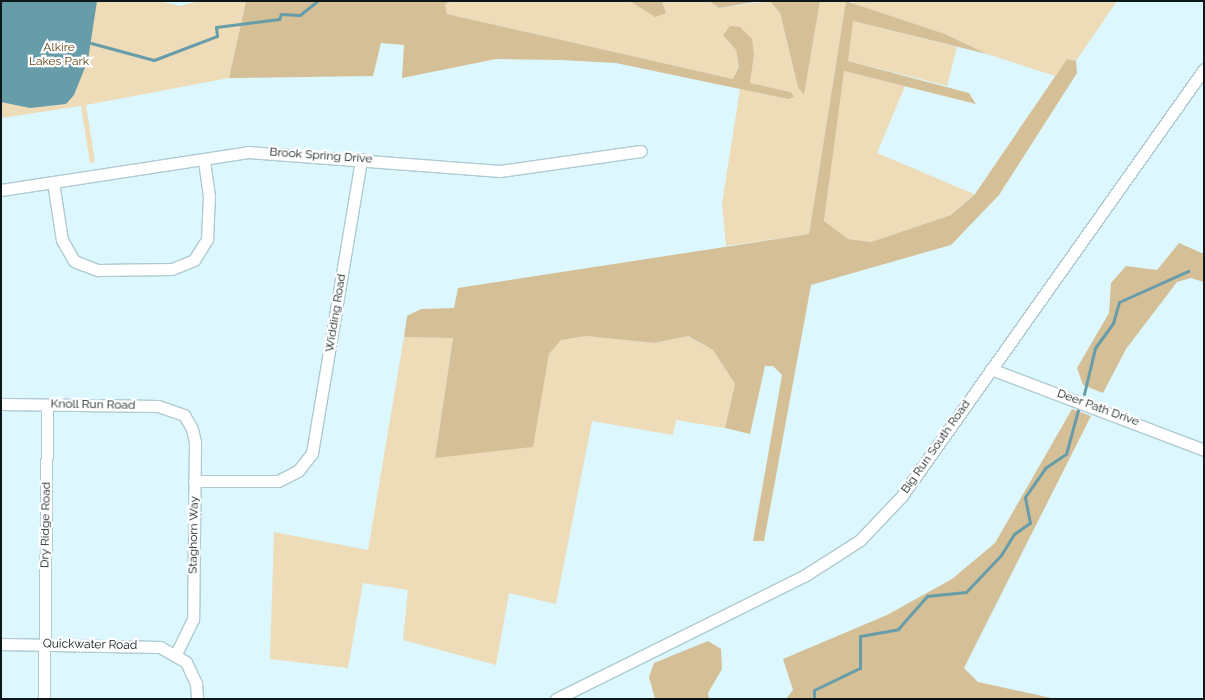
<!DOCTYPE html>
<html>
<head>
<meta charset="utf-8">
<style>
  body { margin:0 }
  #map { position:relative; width:1205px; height:700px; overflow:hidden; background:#dcf7fe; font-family:Raleway,sans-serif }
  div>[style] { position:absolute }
  .green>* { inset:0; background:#eedbb7; transform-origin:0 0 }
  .forest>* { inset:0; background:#d5bf97 }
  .water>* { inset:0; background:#679ca9 }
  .stream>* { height:3px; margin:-1.5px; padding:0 1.5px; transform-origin:1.5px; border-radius:1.5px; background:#679ca9 }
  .roads { filter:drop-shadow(1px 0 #afcad1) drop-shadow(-1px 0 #afcad1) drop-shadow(0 1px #afcad1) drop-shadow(0 -1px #afcad1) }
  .minor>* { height:11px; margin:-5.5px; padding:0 5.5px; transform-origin:5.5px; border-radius:5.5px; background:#fff }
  span { translate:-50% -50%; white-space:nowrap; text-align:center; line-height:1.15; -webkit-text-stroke:4.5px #fff; paint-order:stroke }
  .park-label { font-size:12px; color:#5b4513 }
  .street-label { font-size:12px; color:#0d1719 }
  .frame { position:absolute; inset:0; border:2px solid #0d1719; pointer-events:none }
</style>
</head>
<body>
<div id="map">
  <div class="green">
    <div style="clip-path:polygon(1px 1px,159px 1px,180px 6px,200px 1px,246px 1px,229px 78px,86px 105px,95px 162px,90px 163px,81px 106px,1px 118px)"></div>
    <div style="clip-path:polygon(452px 1px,630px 1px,666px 13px,662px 1px,709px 1px,719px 8px,770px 1px,780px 13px,798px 87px,804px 94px,820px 1px,846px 1px,809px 234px,726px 246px,722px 204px,740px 89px,788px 99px,791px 92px,750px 83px,754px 55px,723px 35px,736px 50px,739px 67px,733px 79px,447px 14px,445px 4px)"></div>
    <div style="clip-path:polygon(854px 1px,1117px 1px,1076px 61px,1067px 59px,1055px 76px,987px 54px,945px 34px,854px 4px)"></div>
    <div style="left:853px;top:21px;width:107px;height:40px;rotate:14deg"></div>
    <div style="clip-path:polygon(843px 71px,905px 86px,877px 153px,974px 194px,951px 215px,871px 242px,848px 239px,824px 222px)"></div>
    <div style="clip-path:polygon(586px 336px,654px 343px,687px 336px,713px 350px,735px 384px,725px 428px,676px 420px,673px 435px,592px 421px,556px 604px,509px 593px,496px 665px,403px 640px,408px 590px,363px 583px,348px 668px,270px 659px,274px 532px,368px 550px,404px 337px,453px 338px,435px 457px,532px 447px,549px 354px,561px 340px)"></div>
  </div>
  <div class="forest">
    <div style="clip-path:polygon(246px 1px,452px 1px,445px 4px,447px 14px,733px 79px,739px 67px,736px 50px,723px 35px,730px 26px,740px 27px,752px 39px,754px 55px,750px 83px,791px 92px,794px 97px,788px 99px,616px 63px,561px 60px,496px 59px,402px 78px,404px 45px,381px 43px,373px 76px,229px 78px)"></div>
    <div style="clip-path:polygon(630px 1px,662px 1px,666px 13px,655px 17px)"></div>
    <div style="clip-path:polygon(709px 1px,761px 1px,719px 8px)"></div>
    <div style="clip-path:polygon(770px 1px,820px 1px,804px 95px,798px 87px,780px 13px)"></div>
    <div style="clip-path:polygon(846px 1px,945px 34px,987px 54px,853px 21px,848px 61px,969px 93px,976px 104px,844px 71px,824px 221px,848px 239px,871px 242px,951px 215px,975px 194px,1067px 59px,1076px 61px,1077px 73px,999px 195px,951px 245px,811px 285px,764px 541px,753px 541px,782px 375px,773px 366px,765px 366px,750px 434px,725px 428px,735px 384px,713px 350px,688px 336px,654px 343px,586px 336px,561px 340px,549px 354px,533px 447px,435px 458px,453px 338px,404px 337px,407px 316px,421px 309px,454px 308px,458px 288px,809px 234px)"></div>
    <div style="clip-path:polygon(1179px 243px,1204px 254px,1204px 282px,1191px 278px,1177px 282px,1126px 349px,1103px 393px,1083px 385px,1077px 368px,1109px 313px,1111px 283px,1126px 266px,1157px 270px)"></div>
    <div style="clip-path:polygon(1072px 409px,1091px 416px,964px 668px,978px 682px,1056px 699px,786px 699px,793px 690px,783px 659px,887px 615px,952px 579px,995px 543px)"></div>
    <div style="clip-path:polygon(708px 641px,721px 649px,722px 669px,708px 693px,709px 699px,655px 699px,649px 677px,654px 663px)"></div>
  </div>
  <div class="water">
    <div style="clip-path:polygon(1px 1px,97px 1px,88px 60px,74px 95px,66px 104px,30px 108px,1px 102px)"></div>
  </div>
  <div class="stream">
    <div style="left:91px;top:43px;width:65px;rotate:15.1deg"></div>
    <div style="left:154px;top:60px;width:67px;rotate:-20.9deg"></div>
    <div style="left:217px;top:36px;width:9px;rotate:-96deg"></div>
    <div style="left:216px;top:27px;width:64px;rotate:-7.2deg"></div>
    <div style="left:279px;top:19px;width:5px;rotate:-68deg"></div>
    <div style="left:281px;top:14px;width:19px;rotate:3deg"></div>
    <div style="left:300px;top:15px;width:22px;rotate:-39deg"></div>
    <div style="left:1084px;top:394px;width:47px;rotate:-76.6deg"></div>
    <div style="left:1095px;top:348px;width:31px;rotate:-54deg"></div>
    <div style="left:1113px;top:323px;width:22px;rotate:-74deg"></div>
    <div style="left:1119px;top:302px;width:76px;rotate:-24.2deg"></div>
    <div style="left:814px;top:699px;width:9px;rotate:-90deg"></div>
    <div style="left:814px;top:690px;width:51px;rotate:-25.6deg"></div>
    <div style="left:860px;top:668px;width:32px;rotate:-90deg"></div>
    <div style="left:860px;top:636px;width:39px;rotate:-10deg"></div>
    <div style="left:898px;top:629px;width:44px;rotate:-48.7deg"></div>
    <div style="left:927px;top:596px;width:39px;rotate:-6deg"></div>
    <div style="left:966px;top:592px;width:51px;rotate:-46.6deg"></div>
    <div style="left:1001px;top:555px;width:25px;rotate:-58deg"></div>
    <div style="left:1014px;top:534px;width:19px;rotate:-35deg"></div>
    <div style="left:1030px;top:523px;width:26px;rotate:-101deg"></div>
    <div style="left:1025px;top:497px;width:35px;rotate:-55deg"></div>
    <div style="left:1045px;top:468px;width:25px;rotate:-34deg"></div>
    <div style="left:1066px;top:454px;width:46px;rotate:-74.7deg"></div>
  </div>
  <div class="roads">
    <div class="minor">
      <div style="left:53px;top:182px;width:59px;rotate:81.2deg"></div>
      <div style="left:62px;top:240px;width:24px;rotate:60deg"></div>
      <div style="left:74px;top:261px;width:26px;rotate:21deg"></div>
      <div style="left:98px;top:270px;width:74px;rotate:-0.8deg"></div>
      <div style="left:172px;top:269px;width:24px;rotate:-22deg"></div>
      <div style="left:194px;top:260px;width:25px;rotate:-58deg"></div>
      <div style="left:207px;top:239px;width:43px;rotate:-87.3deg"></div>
      <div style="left:209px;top:196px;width:37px;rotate:-98deg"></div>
      <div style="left:1px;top:190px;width:250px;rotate:-8.7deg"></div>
      <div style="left:248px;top:152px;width:253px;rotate:4.3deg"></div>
      <div style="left:500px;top:171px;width:142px;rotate:-8.1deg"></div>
      <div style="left:991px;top:369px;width:228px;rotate:20.8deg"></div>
      <div style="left:1px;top:404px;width:157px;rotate:0.7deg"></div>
      <div style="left:158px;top:406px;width:28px;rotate:19deg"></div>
      <div style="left:184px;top:415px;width:16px;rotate:60deg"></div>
      <div style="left:192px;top:429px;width:13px;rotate:77deg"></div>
      <div style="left:195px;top:442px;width:177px;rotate:90.6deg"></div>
      <div style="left:193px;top:619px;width:39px;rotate:116deg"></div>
      <div style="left:194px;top:481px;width:84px"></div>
      <div style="left:278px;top:481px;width:22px;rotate:-27deg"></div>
      <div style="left:298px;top:471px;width:23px;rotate:-52deg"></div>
      <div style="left:312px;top:453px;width:298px;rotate:-80.5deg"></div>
      <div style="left:1px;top:644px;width:159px;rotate:1.1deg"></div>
      <div style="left:160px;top:647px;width:30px;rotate:30deg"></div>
      <div style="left:186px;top:662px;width:23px;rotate:65deg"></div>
      <div style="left:196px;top:683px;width:16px;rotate:86deg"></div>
      <div style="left:44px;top:699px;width:294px;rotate:-89.4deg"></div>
      <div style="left:556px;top:699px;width:277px;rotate:-26.4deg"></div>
      <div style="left:804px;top:576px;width:67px;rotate:-32.7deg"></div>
      <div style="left:860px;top:540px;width:59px;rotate:-46.4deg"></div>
      <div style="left:901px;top:497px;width:524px;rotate:-54.7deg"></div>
    </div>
  </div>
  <div class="park-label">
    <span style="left:59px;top:55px">Alkire<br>Lakes Park</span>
  </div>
  <div class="street-label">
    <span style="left:321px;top:156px;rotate:4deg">Brook Spring Drive</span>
    <span style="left:336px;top:313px;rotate:-81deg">Widding Road</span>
    <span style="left:93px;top:405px;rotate:1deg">Knoll Run Road</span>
    <span style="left:1098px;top:408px;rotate:20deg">Deer Path Drive</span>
    <span style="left:936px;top:447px;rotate:-55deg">Big Run South Road</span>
    <span style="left:46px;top:525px;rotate:-89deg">Dry Ridge Road</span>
    <span style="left:194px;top:535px;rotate:-89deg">Staghorn Way</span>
    <span style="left:90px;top:645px;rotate:1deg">Quickwater Road</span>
  </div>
  <div class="frame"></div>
</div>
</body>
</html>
